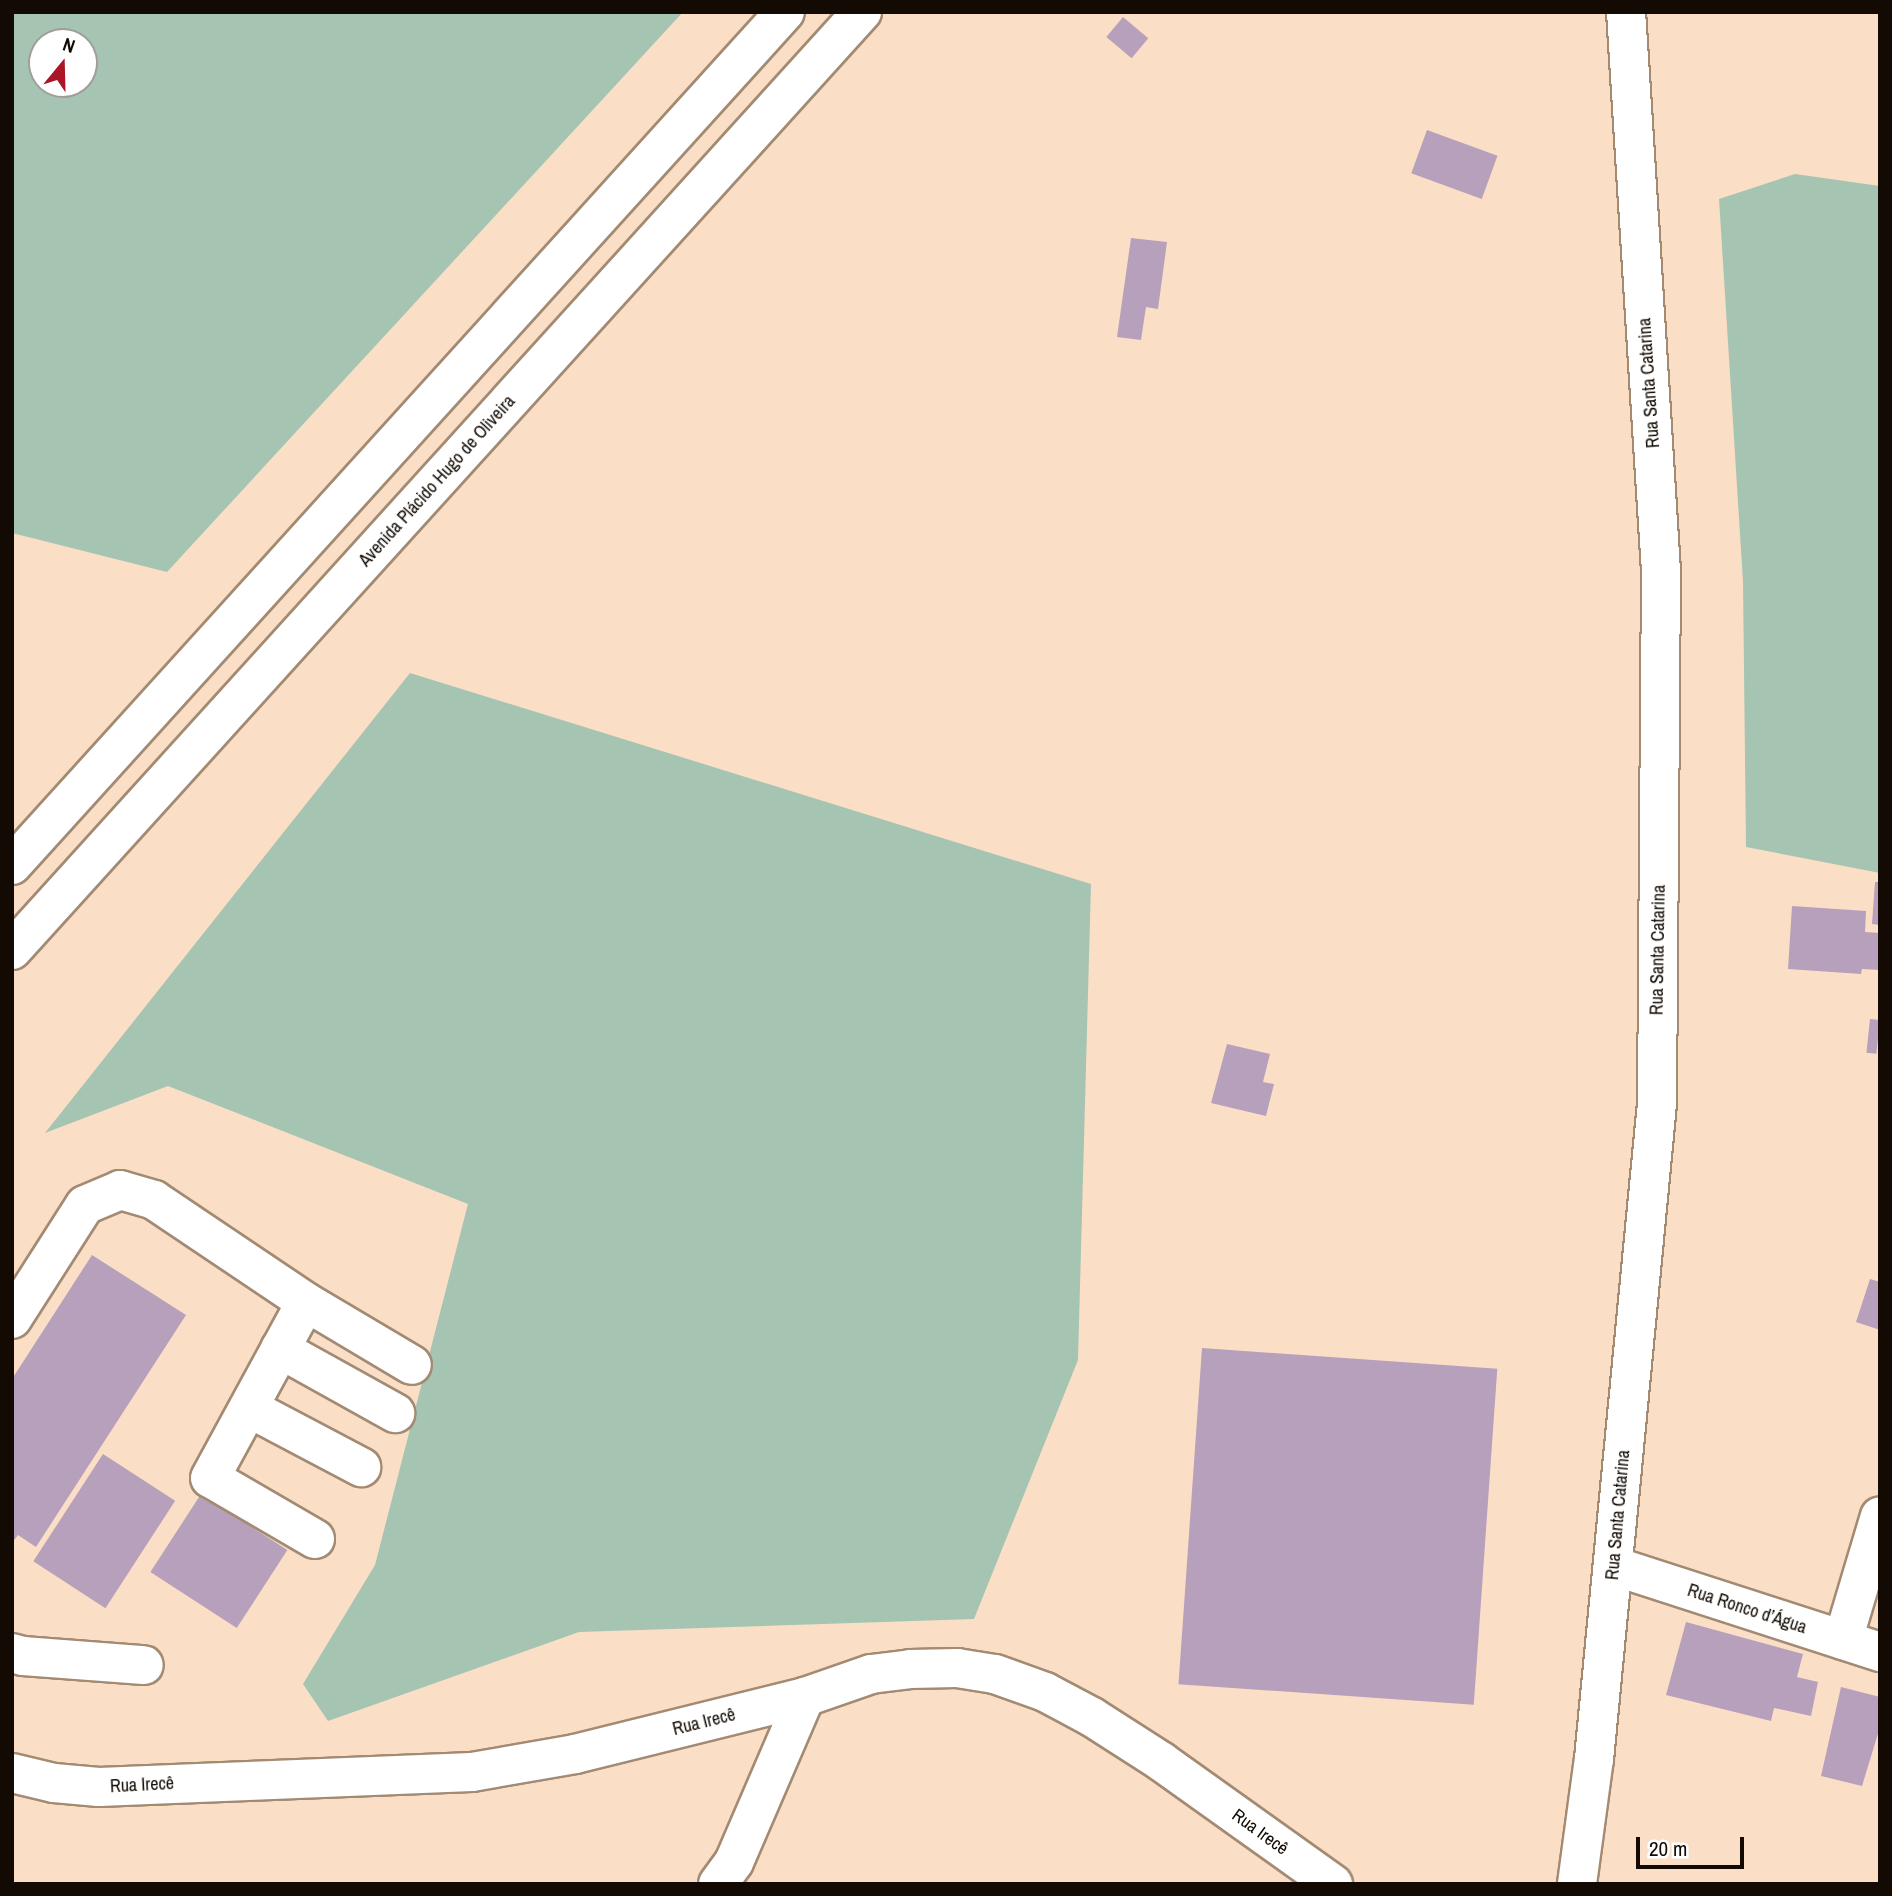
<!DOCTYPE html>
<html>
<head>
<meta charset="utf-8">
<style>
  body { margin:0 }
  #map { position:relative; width:1892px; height:1896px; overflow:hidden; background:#fadfc6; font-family:"Archivo Narrow",sans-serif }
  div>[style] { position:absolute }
  .green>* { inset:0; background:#a6c4b2 }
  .building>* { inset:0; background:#b7a0bb; transform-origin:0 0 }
  .roads { filter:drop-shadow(2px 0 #a38a73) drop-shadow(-2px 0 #a38a73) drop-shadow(0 2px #a38a73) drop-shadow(0 -2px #a38a73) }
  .minor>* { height:38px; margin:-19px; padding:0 19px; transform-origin:19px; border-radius:19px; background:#fff }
  .major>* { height:38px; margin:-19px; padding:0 19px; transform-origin:19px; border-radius:19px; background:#fff }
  span { translate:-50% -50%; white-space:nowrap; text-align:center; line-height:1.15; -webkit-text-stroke:7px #fff; paint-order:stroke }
  .street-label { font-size:18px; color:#120a03 }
  .frame { position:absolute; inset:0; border:14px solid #120a03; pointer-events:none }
  .north { position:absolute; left:28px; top:28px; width:70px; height:70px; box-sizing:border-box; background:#fff; border:2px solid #a09d9a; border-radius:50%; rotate:19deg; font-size:19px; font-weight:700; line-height:28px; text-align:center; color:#120a03 }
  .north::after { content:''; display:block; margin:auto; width:24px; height:32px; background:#aa1527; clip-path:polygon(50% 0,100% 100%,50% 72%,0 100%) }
  .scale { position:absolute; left:1636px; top:1837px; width:108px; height:32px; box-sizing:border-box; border:4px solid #120a03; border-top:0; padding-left:9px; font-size:21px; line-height:24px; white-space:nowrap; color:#120a03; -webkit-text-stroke:5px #fff; paint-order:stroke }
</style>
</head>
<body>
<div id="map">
  <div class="green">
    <div style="clip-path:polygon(evenodd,12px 12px,683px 12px,167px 572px,12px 533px,12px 12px,42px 42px,84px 42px,84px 84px,42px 84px,42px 42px)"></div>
    <div style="clip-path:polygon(1795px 174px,1880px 186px,1880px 873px,1746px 847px,1743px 582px,1719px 199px)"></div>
    <div style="clip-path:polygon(410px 673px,1091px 884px,1078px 1360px,974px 1619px,579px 1632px,328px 1721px,303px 1684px,375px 1565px,468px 1204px,168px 1086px,45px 1133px)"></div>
  </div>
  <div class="building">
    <div style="left:1123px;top:17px;width:33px;height:26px;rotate:40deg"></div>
    <div style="left:1427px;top:130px;width:75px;height:46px;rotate:20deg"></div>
    <div style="clip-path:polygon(1131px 238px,1167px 242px,1158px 309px,1146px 307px,1141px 340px,1117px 337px)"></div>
    <div style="clip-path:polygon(1875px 882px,1880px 882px,1880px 925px,1872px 924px)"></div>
    <div style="clip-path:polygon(1792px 906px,1866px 911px,1865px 932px,1880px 933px,1880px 970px,1862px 969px,1861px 974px,1788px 969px)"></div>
    <div style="left:1870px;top:1019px;width:10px;height:34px;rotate:6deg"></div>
    <div style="clip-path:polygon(1227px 1044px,1270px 1054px,1263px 1082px,1274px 1084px,1266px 1116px,1211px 1103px)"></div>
    <div style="clip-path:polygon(92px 1255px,186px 1315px,36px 1547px,18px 1535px,12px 1543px,12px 1379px)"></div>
    <div style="clip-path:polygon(1870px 1279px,1880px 1282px,1880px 1330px,1856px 1322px)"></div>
    <div style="left:1202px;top:1348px;width:296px;height:337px;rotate:4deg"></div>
    <div style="left:103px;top:1454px;width:86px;height:128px;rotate:33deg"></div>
    <div style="left:201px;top:1494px;width:103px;height:93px;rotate:33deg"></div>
    <div style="clip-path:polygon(1686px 1622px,1803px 1654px,1797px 1677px,1818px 1682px,1811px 1716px,1774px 1708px,1771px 1721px,1666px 1695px)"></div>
    <div style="clip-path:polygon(1841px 1687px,1880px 1697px,1880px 1727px,1862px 1786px,1821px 1776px)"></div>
  </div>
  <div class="roads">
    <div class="minor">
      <div style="left:12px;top:1319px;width:135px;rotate:-57.4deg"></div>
      <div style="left:85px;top:1205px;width:38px;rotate:-23deg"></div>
      <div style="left:120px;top:1190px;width:35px;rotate:16deg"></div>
      <div style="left:154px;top:1200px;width:183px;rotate:33.9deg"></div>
      <div style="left:280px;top:1349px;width:132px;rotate:29.1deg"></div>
      <div style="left:249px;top:1408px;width:127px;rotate:27.8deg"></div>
      <div style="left:315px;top:1539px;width:121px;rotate:-149.8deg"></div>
      <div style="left:210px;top:1478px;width:200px;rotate:-61.4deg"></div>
      <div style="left:306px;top:1302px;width:123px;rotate:30.7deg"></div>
      <div style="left:1614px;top:1566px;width:280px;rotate:17.9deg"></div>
      <div style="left:1843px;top:1640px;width:129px;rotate:-73.4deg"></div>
      <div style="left:12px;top:1653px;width:11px;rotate:15deg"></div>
      <div style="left:23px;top:1656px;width:121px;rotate:4.3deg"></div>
      <div style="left:12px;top:1773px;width:43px;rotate:13.4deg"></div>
      <div style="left:54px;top:1783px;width:45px;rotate:5.1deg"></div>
      <div style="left:99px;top:1787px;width:373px;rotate:-2.3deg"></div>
      <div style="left:472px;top:1772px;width:105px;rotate:-9.9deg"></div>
      <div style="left:575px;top:1754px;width:237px;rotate:-13.9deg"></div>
      <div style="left:805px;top:1697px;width:70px;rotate:-19.2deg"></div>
      <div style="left:871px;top:1674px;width:39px;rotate:-7deg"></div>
      <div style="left:910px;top:1669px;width:47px;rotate:-1.2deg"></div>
      <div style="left:957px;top:1668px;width:38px;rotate:9deg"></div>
      <div style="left:995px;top:1674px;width:53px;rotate:19.8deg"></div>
      <div style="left:1045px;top:1692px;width:53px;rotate:28deg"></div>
      <div style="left:1092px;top:1717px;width:83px;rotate:32.7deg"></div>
      <div style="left:1162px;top:1762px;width:210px;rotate:35.5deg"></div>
      <div style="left:718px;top:1884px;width:27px;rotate:-54deg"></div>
      <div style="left:734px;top:1862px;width:180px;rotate:-66.7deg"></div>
      <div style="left:1577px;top:1884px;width:126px;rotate:-82.3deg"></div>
      <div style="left:1594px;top:1759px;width:659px;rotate:-84.51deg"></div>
      <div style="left:1657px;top:1103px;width:532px;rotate:-89.57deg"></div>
      <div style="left:1661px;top:571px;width:560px;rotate:-93.58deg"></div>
    </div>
    <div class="major">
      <div style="left:12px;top:865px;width:1151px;rotate:-47.82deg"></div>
      <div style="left:12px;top:950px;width:1266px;rotate:-47.82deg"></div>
    </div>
  </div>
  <div class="street-label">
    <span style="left:1649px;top:383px;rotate:-94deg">Rua Santa Catarina</span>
    <span style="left:437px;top:481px;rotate:-48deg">Avenida Plácido Hugo de Oliveira</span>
    <span style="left:1658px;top:950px;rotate:-89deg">Rua Santa Catarina</span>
    <span style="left:1618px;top:1515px;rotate:-85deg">Rua Santa Catarina</span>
    <span style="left:1747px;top:1609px;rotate:18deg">Rua Ronco d’Água</span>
    <span style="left:704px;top:1722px;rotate:-14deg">Rua Irecê</span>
    <span style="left:142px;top:1785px;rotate:-3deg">Rua Irecê</span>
    <span style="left:1260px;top:1832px;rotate:36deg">Rua Irecê</span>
  </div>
  <div class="frame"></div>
  <div class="north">N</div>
  <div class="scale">20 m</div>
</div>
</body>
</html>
